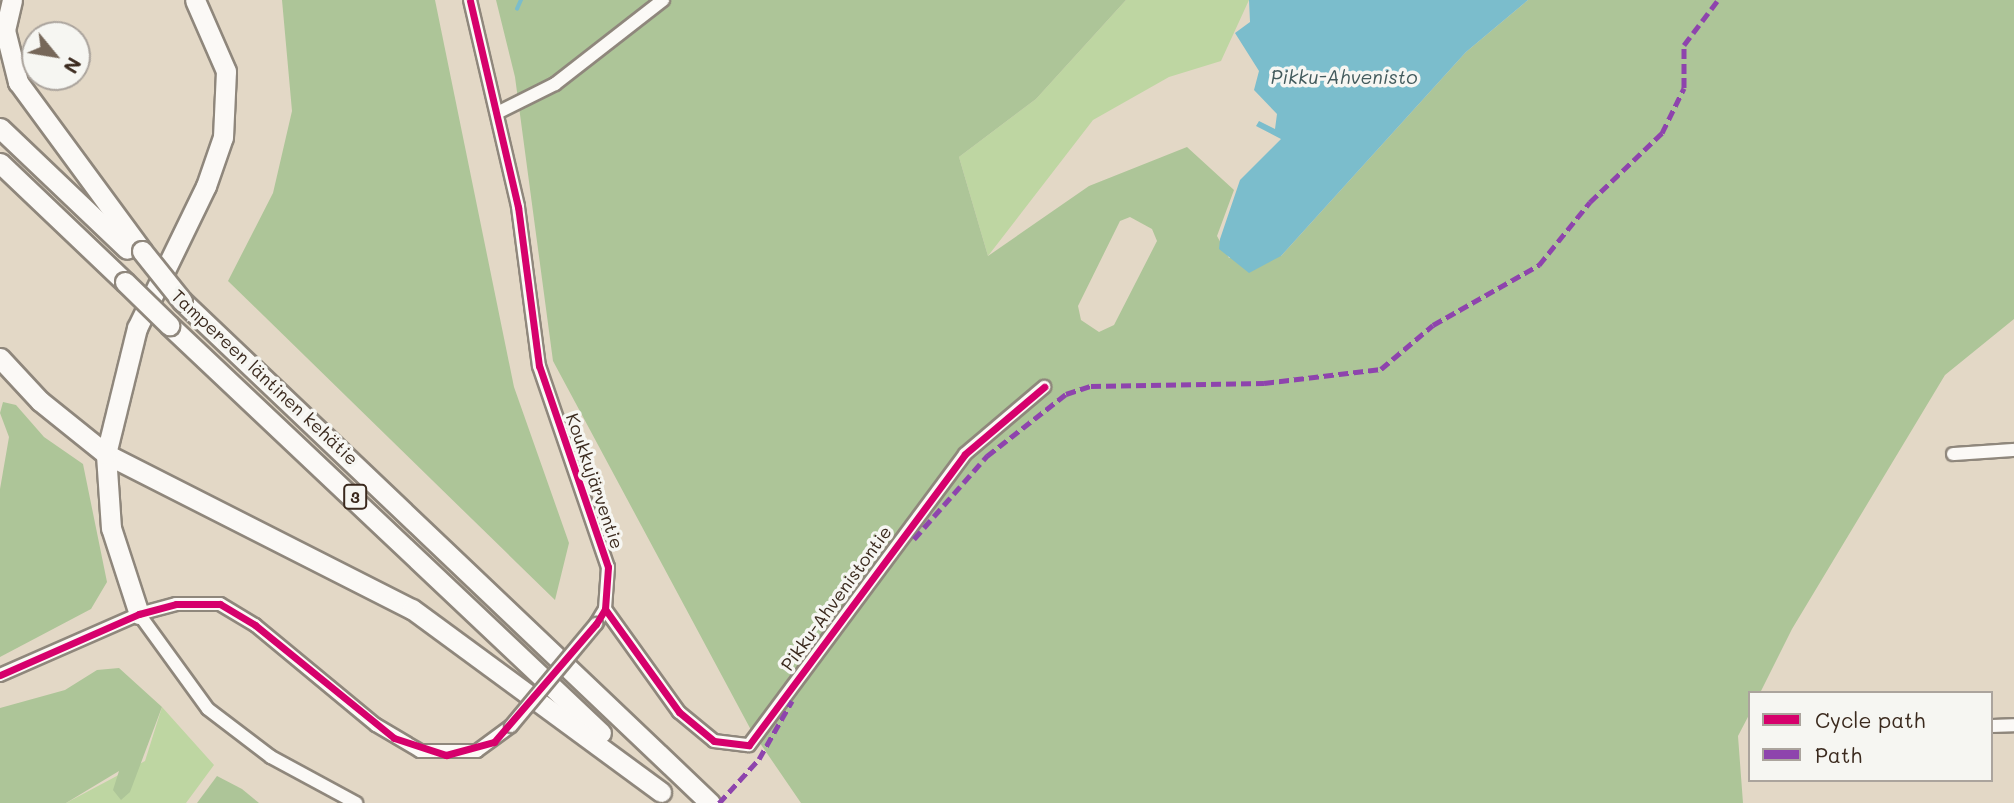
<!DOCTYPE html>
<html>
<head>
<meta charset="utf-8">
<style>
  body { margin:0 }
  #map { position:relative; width:2014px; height:803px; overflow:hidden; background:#e3d8c6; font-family:Mali,sans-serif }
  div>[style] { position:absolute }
  .green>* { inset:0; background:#bed6a2 }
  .forest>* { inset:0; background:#adc598 }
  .water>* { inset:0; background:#7bbdcc }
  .stream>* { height:3.5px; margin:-1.75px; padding:0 1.75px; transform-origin:1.75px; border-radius:1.75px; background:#7bbdcc }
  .roads { filter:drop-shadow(2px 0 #8f877c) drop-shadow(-2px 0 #8f877c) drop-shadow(0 2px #8f877c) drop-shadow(0 -2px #8f877c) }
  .minor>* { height:12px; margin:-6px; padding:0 6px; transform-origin:6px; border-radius:6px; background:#fbf9f6 }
  .highway>* { height:19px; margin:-9.5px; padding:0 9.5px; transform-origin:9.5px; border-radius:9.5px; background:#fbf9f6 }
  .bridges { filter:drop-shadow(2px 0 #8f877c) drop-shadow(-2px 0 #8f877c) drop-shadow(0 2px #8f877c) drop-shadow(0 -2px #8f877c) }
  .minor-bridge>* { height:12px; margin:-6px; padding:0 6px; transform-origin:6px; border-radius:6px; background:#fbf9f6 }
  .highway-bridge>* { height:19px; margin:-9.5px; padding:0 9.5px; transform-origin:9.5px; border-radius:9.5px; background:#fbf9f6 }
  .quiet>* { height:5px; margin-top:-2.5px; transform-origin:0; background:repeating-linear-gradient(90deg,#8e44ad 0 10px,transparent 0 15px) }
  .cycleway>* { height:7px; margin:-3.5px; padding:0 3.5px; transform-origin:3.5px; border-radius:3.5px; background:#d6006c }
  span { translate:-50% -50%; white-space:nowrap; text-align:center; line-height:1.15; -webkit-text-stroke:7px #f6f6f2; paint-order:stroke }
  .shield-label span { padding:2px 5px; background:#f6f6f2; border:2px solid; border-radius:5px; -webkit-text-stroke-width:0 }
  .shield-label { font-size:16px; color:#3b2a1e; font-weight:700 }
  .street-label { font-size:18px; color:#3b2a1e }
  .water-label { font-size:19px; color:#425a5c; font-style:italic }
  .legend { position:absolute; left:1748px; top:691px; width:245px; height:91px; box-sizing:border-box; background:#f6f6f2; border:2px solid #aba49d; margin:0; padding:9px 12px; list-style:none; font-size:21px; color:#3b2a1e }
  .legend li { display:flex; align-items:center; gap:14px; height:35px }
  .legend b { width:35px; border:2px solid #aba49d }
  .north { position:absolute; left:21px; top:21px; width:70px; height:70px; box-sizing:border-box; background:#f6f6f2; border:2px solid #aba49d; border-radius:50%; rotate:120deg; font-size:19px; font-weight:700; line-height:28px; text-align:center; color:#3b2a1e }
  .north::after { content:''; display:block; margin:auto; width:24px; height:32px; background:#766759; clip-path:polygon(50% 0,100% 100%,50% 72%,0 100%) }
</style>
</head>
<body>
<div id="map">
  <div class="green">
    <div style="clip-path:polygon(1126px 0,1249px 0,1221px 61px,1169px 77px,1093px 120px,988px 256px,959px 157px,1036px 99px)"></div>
    <div style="clip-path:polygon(162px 707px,214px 765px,186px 803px,66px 803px,145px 761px)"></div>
  </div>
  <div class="forest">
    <div style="clip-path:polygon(282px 0,435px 0,514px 387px,569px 543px,555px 600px,228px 281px,273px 193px,292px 111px)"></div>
    <div style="clip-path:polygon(evenodd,496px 0,1126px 0,1036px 99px,959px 157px,988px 256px,1089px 186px,1187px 147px,1234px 190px,1217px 236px,1229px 258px,1281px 256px,1466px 52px,1528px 0,2014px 0,2014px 319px,1945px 375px,1792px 629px,1760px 693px,1750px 693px,1750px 713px,1738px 736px,1743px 803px,801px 803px,751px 730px,553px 361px,515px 77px,496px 0,1130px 217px,1152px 229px,1157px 241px,1114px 325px,1099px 332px,1081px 320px,1078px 306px,1120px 221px,1130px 217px)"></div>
    <div style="clip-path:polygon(3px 402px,16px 405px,44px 437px,83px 464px,107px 582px,91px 609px,0 657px,0 489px,9px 437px,0 413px)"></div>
    <div style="clip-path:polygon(119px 668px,162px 707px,130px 792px,121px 800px,113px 790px,119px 771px,66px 803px,0 803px,0 708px,65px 690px,97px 670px)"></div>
    <div style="clip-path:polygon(217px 776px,242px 789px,259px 803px,197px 803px)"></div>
  </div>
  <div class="water">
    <div style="clip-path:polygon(1249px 0,1528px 0,1466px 52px,1281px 256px,1249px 273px,1219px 249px,1220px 239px,1240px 180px,1281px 139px,1256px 126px,1259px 121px,1275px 129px,1277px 114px,1254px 90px,1259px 71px,1235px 33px,1250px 22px)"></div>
  </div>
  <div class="stream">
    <div style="left:517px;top:9px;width:10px;rotate:-66deg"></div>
  </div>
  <div class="roads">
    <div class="minor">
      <div style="left:470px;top:0;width:212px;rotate:76.9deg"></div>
      <div style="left:518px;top:207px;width:160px;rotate:82.5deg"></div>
      <div style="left:539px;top:366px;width:213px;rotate:71.1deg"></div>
      <div style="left:608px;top:567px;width:42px;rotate:94.1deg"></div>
      <div style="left:605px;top:609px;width:17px;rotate:121deg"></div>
      <div style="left:499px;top:112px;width:63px;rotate:-26.6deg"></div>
      <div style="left:555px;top:84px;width:137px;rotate:-37.9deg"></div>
      <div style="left:1953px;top:454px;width:61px;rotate:-3.8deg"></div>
      <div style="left:605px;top:609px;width:127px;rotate:54.3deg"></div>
      <div style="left:679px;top:712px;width:45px;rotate:39.6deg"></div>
      <div style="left:714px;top:741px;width:35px;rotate:7deg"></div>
      <div style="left:749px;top:745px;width:362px;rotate:-53.4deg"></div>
      <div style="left:965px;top:454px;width:104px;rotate:-40.3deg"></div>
      <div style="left:139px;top:614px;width:117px;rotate:54deg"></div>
      <div style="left:208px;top:709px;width:79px;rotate:37.3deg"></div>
      <div style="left:271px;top:757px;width:97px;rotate:28.4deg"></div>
      <div style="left:0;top:675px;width:152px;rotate:-23.7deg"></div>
      <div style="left:139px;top:614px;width:38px;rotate:-15deg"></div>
      <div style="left:176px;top:604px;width:44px"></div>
      <div style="left:220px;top:604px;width:41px;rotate:31deg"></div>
      <div style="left:255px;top:625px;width:157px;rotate:39.6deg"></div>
      <div style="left:376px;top:725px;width:51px;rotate:30.6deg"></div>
      <div style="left:420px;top:751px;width:57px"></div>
      <div style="left:477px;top:751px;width:42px;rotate:-36.3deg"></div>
      <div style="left:1991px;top:726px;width:23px;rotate:-2deg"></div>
    </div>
    <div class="highway">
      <div style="left:12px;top:0;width:31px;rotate:103deg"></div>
      <div style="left:5px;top:30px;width:54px;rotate:76deg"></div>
      <div style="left:18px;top:82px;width:210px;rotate:53.7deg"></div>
      <div style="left:0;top:128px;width:175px;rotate:43.6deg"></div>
      <div style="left:0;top:163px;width:173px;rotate:43.6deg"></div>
      <div style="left:182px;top:301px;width:729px;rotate:43.55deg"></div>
      <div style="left:169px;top:325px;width:594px;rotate:43.36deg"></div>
      <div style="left:0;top:358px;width:59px;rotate:47.1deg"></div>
      <div style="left:40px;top:401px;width:85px;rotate:38.8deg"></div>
      <div style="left:106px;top:454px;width:343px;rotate:26.9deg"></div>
      <div style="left:412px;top:609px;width:309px;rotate:36.3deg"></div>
      <div style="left:139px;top:614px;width:90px;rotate:-108deg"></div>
      <div style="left:111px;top:528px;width:74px;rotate:-93.9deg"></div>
      <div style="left:106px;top:454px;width:130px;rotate:-76.2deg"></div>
      <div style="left:137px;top:328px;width:158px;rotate:-64.1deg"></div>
      <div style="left:206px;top:186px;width:52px;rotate:-70.9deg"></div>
      <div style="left:223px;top:137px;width:66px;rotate:-87.4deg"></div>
      <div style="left:226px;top:71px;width:77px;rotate:-113.6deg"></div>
    </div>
  </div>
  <div class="bridges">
    <div class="minor-bridge">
      <div style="left:511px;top:726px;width:133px;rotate:-50.2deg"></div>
    </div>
    <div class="highway-bridge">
      <div style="left:142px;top:251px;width:64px;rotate:51.3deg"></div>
      <div style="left:125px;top:282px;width:62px;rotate:44.3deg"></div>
    </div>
  </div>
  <div class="quiet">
    <div style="left:914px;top:539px;width:111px;rotate:-48.7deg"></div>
    <div style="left:987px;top:456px;width:100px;rotate:-38.1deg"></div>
    <div style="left:1066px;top:394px;width:26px;rotate:-18deg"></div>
    <div style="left:1091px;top:386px;width:173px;rotate:-1deg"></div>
    <div style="left:1264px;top:383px;width:118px;rotate:-6.8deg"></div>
    <div style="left:1381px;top:369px;width:68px;rotate:-40.2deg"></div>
    <div style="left:1433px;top:325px;width:122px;rotate:-29.5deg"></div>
    <div style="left:1539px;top:265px;width:81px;rotate:-51deg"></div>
    <div style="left:1590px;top:202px;width:100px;rotate:-43.8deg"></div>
    <div style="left:1662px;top:133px;width:50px;rotate:-63.9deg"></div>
    <div style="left:1684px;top:88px;width:43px;rotate:-90deg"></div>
    <div style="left:1684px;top:45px;width:56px;rotate:-52.9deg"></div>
    <div style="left:719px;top:803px;width:59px;rotate:-47.7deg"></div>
    <div style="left:759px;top:759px;width:67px;rotate:-60.4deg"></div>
  </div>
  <div class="cycleway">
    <div style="left:605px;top:609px;width:127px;rotate:54.3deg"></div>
    <div style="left:679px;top:712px;width:45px;rotate:39.6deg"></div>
    <div style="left:714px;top:741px;width:35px;rotate:7deg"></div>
    <div style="left:749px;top:745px;width:362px;rotate:-53.4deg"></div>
    <div style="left:965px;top:454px;width:104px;rotate:-40.3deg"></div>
    <div style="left:0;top:675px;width:152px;rotate:-23.7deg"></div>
    <div style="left:139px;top:614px;width:38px;rotate:-15deg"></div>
    <div style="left:176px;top:604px;width:44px"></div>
    <div style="left:220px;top:604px;width:41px;rotate:31deg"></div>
    <div style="left:255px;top:625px;width:179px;rotate:39.1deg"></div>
    <div style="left:394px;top:738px;width:55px;rotate:18.1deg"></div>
    <div style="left:446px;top:755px;width:50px;rotate:-15.2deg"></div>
    <div style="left:494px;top:742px;width:156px;rotate:-49.2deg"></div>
    <div style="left:596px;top:624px;width:17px;rotate:-59deg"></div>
    <div style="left:605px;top:609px;width:42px;rotate:-85.9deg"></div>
    <div style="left:608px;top:567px;width:213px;rotate:-108.9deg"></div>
    <div style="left:539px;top:366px;width:160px;rotate:-97.5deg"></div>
    <div style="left:518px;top:207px;width:212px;rotate:-103.1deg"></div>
  </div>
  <div class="shield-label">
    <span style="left:355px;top:497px">3</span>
  </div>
  <div class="street-label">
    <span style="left:265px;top:377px;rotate:43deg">Tampereen läntinen kehätie</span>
    <span style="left:595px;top:481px;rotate:71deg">Koukkujärventie</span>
    <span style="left:836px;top:598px;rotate:-54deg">Pikku-Ahvenistontie</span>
  </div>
  <div class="water-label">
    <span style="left:1344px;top:77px">Pikku-Ahvenisto</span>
  </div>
  <ul class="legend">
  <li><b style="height:9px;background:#d6006c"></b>Cycle path</li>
  <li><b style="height:9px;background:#8e44ad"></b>Path</li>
  </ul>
  <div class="north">N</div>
</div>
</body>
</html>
